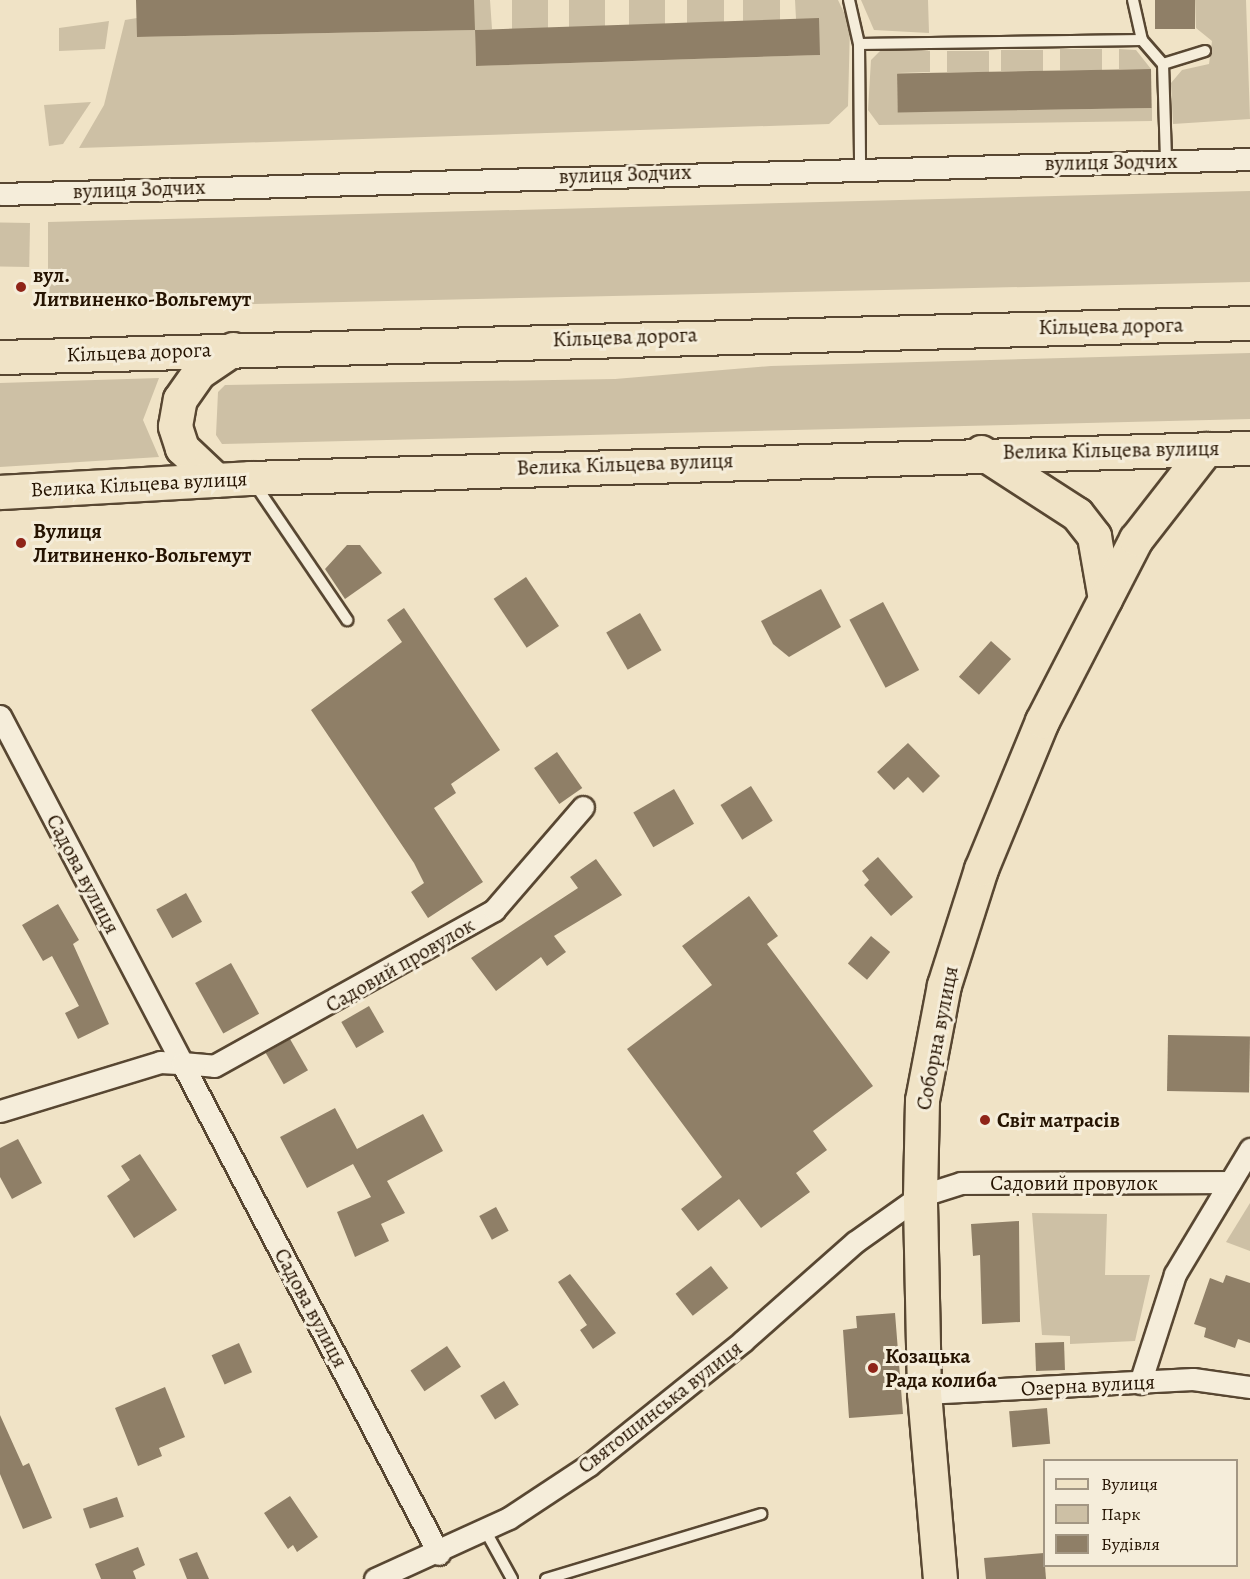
<!DOCTYPE html>
<html>
<head>
<meta charset="utf-8">
<style>
  body { margin:0 }
  #map { position:relative; width:1250px; height:1579px; overflow:hidden; background:#f0e3c6; font-family:Alegreya,serif }
  div>[style] { position:absolute }
  .green>* { inset:0; background:#cdc0a5; transform-origin:0 0 }
  .building>* { inset:0; background:#8f7f67; transform-origin:0 0 }
  .roads { filter:drop-shadow(2px 0 #584732) drop-shadow(-2px 0 #584732) drop-shadow(0 2px #584732) drop-shadow(0 -2px #584732) }
  .lane>* { height:10px; margin:-5px; padding:0 5px; transform-origin:5px; border-radius:5px; background:#f5edda }
  .street>* { height:21px; margin:-10.5px; padding:0 10.5px; transform-origin:10.5px; border-radius:10.5px; background:#f5edda }
  .primary>* { height:33px; margin:-16.5px; padding:0 16.5px; transform-origin:16.5px; border-radius:16.5px; background:#f0e3c6 }
  .highway>* { height:33px; margin:-16.5px; padding:0 16.5px; transform-origin:16.5px; border-radius:16.5px; background:#f0e3c6 }
  .dots>* { width:16px; height:16px; translate:-50% -50%; box-sizing:border-box; border:3px solid #f5edda; border-radius:50% }
  span { translate:-50% -50%; white-space:nowrap; text-align:center; line-height:1.15; -webkit-text-stroke:6px #f5edda; paint-order:stroke }
  .street-label { font-size:21px; color:#251301 }
  .poi-label { font-size:21px; color:#251301; font-weight:700 }
  .left { translate:0 -50%; text-align:left }
  .legend { position:absolute; left:1043px; top:1459px; width:195px; height:108px; box-sizing:border-box; background:#f5edda; border:2px solid #a29683; margin:0; padding:8px 10px; list-style:none; font-size:18px; color:#251301 }
  .legend li { display:flex; align-items:center; gap:12px; height:30px }
  .legend b { width:30px; border:2px solid #a29683 }
</style>
</head>
<body>
<div id="map">
  <div class="green">
    <div style="clip-path:polygon(474px 0,490px 0,492px 29px,475px 30px,476px 66px,820px 55px,796px 19px,795px 0,838px 0,850px 25px,848px 106px,829px 124px,79px 148px,104px 105px,125px 20px,137px 18px,138px 37px,474px 30px)"></div>
    <div style="left:512px;top:0;width:36px;height:29px"></div>
    <div style="left:569px;top:0;width:36px;height:27px"></div>
    <div style="left:629px;top:0;width:36px;height:25px"></div>
    <div style="left:687px;top:0;width:37px;height:23px"></div>
    <div style="left:743px;top:0;width:37px;height:21px"></div>
    <div style="clip-path:polygon(861px 0,928px 0,929px 33px,874px 30px)"></div>
    <div style="clip-path:polygon(1195px 0,1246px 0,1250px 119px,1173px 124px,1171px 83px,1182px 70px,1209px 64px,1212px 41px,1196px 28px)"></div>
    <div style="clip-path:polygon(109px 21px,105px 49px,59px 51px,59px 28px)"></div>
    <div style="left:1060px;top:49px;width:42px;height:21px"></div>
    <div style="clip-path:polygon(1119px 49px,1136px 50px,1151px 69px,1119px 69px)"></div>
    <div style="clip-path:polygon(881px 50px,930px 51px,930px 72px,897px 73px,898px 112px,1152px 108px,1152px 121px,879px 125px,868px 110px,871px 60px)"></div>
    <div style="left:1001px;top:50px;width:42px;height:21px"></div>
    <div style="left:947px;top:51px;width:42px;height:21px"></div>
    <div style="clip-path:polygon(91px 102px,63px 144px,49px 146px,44px 105px)"></div>
    <div style="clip-path:polygon(1250px 191px,1250px 282px,205px 305px,48px 303px,48px 222px)"></div>
    <div style="left:30px;top:223px;width:44px;height:30px;rotate:91deg"></div>
    <div style="clip-path:polygon(1250px 353px,1250px 419px,222px 444px,216px 435px,218px 392px,225px 385px,615px 379px,771px 366px)"></div>
    <div style="clip-path:polygon(159px 378px,143px 420px,159px 457px,0 467px,0 383px)"></div>
    <div style="clip-path:polygon(1250px 1203px,1250px 1251px,1226px 1242px)"></div>
    <div style="clip-path:polygon(1032px 1213px,1107px 1214px,1105px 1275px,1150px 1275px,1135px 1341px,1070px 1344px,1070px 1336px,1042px 1335px)"></div>
  </div>
  <div class="building">
    <div style="clip-path:polygon(136px 0,474px 0,475px 30px,819px 18px,820px 55px,476px 66px,475px 30px,137px 37px)"></div>
    <div style="left:1155px;top:0;width:40px;height:29px"></div>
    <div style="left:1151px;top:69px;width:39px;height:254px;rotate:89deg"></div>
    <div style="clip-path:polygon(347px 545px,360px 545px,382px 573px,345px 599px,325px 569px)"></div>
    <div style="left:526px;top:577px;width:59px;height:39px;rotate:56deg"></div>
    <div style="clip-path:polygon(821px 589px,841px 627px,789px 657px,773px 644px,761px 621px)"></div>
    <div style="left:883px;top:602px;width:77px;height:38px;rotate:62deg"></div>
    <div style="clip-path:polygon(404px 608px,500px 750px,451px 784px,456px 793px,434px 808px,483px 882px,428px 918px,411px 892px,424px 883px,414px 863px,311px 710px,402px 642px,387px 620px)"></div>
    <div style="left:640px;top:613px;width:43px;height:39px;rotate:60deg"></div>
    <div style="left:991px;top:641px;width:27px;height:48px;rotate:42deg"></div>
    <div style="clip-path:polygon(908px 743px,940px 776px,923px 793px,908px 777px,894px 790px,877px 772px)"></div>
    <div style="left:557px;top:752px;width:44px;height:28px;rotate:55deg"></div>
    <div style="left:751px;top:786px;width:41px;height:36px;rotate:58deg"></div>
    <div style="left:674px;top:789px;width:40px;height:47px;rotate:60deg"></div>
    <div style="clip-path:polygon(878px 857px,913px 897px,891px 916px,864px 885px,869px 880px,862px 871px)"></div>
    <div style="clip-path:polygon(596px 859px,622px 895px,554px 936px,566px 952px,547px 966px,541px 957px,496px 991px,471px 958px,578px 888px,570px 877px)"></div>
    <div style="left:186px;top:893px;width:33px;height:34px;rotate:61deg"></div>
    <div style="clip-path:polygon(749px 896px,778px 936px,767px 944px,873px 1086px,813px 1131px,827px 1150px,796px 1173px,810px 1192px,761px 1228px,739px 1199px,698px 1231px,681px 1209px,722px 1177px,627px 1049px,712px 985px,682px 946px)"></div>
    <div style="clip-path:polygon(58px 904px,79px 940px,73px 944px,109px 1024px,78px 1039px,65px 1013px,79px 1006px,52px 956px,43px 961px,22px 925px)"></div>
    <div style="left:871px;top:936px;width:25px;height:36px;rotate:40deg"></div>
    <div style="left:231px;top:963px;width:58px;height:41px;rotate:61deg"></div>
    <div style="left:369px;top:1006px;width:30px;height:32px;rotate:60deg"></div>
    <div style="left:1168px;top:1035px;width:82px;height:56px;rotate:1deg"></div>
    <div style="left:290px;top:1039px;width:36px;height:28px;rotate:60deg"></div>
    <div style="clip-path:polygon(335px 1108px,357px 1149px,423px 1114px,443px 1151px,387px 1181px,405px 1213px,381px 1224px,389px 1241px,355px 1257px,337px 1212px,371px 1197px,353px 1164px,307px 1188px,280px 1137px)"></div>
    <div style="clip-path:polygon(18px 1139px,42px 1183px,12px 1199px,0 1177px,0 1148px)"></div>
    <div style="clip-path:polygon(140px 1154px,177px 1210px,134px 1238px,107px 1196px,130px 1180px,121px 1166px)"></div>
    <div style="left:496px;top:1207px;width:27px;height:19px;rotate:62deg"></div>
    <div style="clip-path:polygon(1019px 1221px,1020px 1322px,982px 1324px,980px 1255px,973px 1256px,971px 1224px)"></div>
    <div style="left:711px;top:1266px;width:28px;height:45px;rotate:52deg"></div>
    <div style="clip-path:polygon(570px 1274px,616px 1333px,593px 1349px,580px 1330px,587px 1325px,558px 1282px)"></div>
    <div style="clip-path:polygon(1226px 1275px,1250px 1283px,1250px 1343px,1238px 1339px,1235px 1348px,1204px 1337px,1206px 1328px,1194px 1324px,1210px 1278px,1223px 1283px)"></div>
    <div style="clip-path:polygon(895px 1313px,903px 1414px,849px 1418px,843px 1330px,857px 1328px,856px 1316px)"></div>
    <div style="left:1064px;top:1342px;width:28px;height:29px;rotate:88deg"></div>
    <div style="left:239px;top:1343px;width:32px;height:30px;rotate:66deg"></div>
    <div style="left:447px;top:1346px;width:25px;height:44px;rotate:56deg"></div>
    <div style="left:504px;top:1381px;width:28px;height:28px;rotate:58deg"></div>
    <div style="clip-path:polygon(165px 1387px,185px 1437px,159px 1448px,162px 1456px,138px 1466px,115px 1408px)"></div>
    <div style="left:1047px;top:1408px;width:36px;height:38px;rotate:85deg"></div>
    <div style="clip-path:polygon(0 1415px,23px 1466px,29px 1463px,52px 1518px,23px 1529px,0 1474px)"></div>
    <div style="clip-path:polygon(290px 1496px,318px 1537px,297px 1552px,293px 1545px,288px 1549px,264px 1513px)"></div>
    <div style="left:117px;top:1497px;width:21px;height:36px;rotate:71deg"></div>
    <div style="clip-path:polygon(138px 1547px,145px 1565px,133px 1571px,136px 1579px,101px 1579px,95px 1564px)"></div>
    <div style="clip-path:polygon(197px 1552px,209px 1579px,187px 1579px,179px 1559px)"></div>
    <div style="clip-path:polygon(1044px 1553px,1046px 1579px,986px 1579px,984px 1558px)"></div>
  </div>
  <div class="roads">
    <div class="lane">
      <div style="left:849px;top:0;width:45px;rotate:77.2deg"></div>
      <div style="left:859px;top:44px;width:123px;rotate:89.5deg"></div>
      <div style="left:1133px;top:0;width:41px;rotate:77.3deg"></div>
      <div style="left:1142px;top:40px;width:32px;rotate:49deg"></div>
      <div style="left:1163px;top:64px;width:97px;rotate:88.2deg"></div>
      <div style="left:859px;top:44px;width:283px;rotate:-0.8deg"></div>
      <div style="left:1163px;top:64px;width:44px;rotate:-17.2deg"></div>
      <div style="left:254px;top:483px;width:166px;rotate:55.8deg"></div>
      <div style="left:485px;top:1530px;width:56px;rotate:61.1deg"></div>
      <div style="left:546px;top:1579px;width:225px;rotate:-16.8deg"></div>
    </div>
    <div class="street">
      <div style="left:0;top:194px;width:1250px;rotate:-1.6deg"></div>
      <div style="left:0;top:716px;width:392px;rotate:62.3deg"></div>
      <div style="left:182px;top:1063px;width:32px;rotate:5deg"></div>
      <div style="left:214px;top:1066px;width:321px;rotate:-29.1deg"></div>
      <div style="left:494px;top:910px;width:136px;rotate:-49.2deg"></div>
      <div style="left:0;top:1111px;width:167px;rotate:-17deg"></div>
      <div style="left:160px;top:1062px;width:22px;rotate:3deg"></div>
      <div style="left:182px;top:1063px;width:554px;rotate:62.37deg"></div>
      <div style="left:1140px;top:1383px;width:114px;rotate:-72.2deg"></div>
      <div style="left:1175px;top:1274px;width:146px;rotate:-59deg"></div>
      <div style="left:924px;top:1393px;width:269px;rotate:-3deg"></div>
      <div style="left:1193px;top:1379px;width:58px;rotate:8deg"></div>
      <div style="left:375px;top:1579px;width:147px;rotate:-24.5deg"></div>
      <div style="left:509px;top:1518px;width:96px;rotate:-33.5deg"></div>
      <div style="left:589px;top:1465px;width:198px;rotate:-38.8deg"></div>
      <div style="left:743px;top:1341px;width:149px;rotate:-41.5deg"></div>
      <div style="left:855px;top:1242px;width:80px;rotate:-35.3deg"></div>
      <div style="left:920px;top:1196px;width:43px;rotate:-17.6deg"></div>
      <div style="left:961px;top:1183px;width:269px;rotate:-0.2deg"></div>
    </div>
    <div class="primary">
      <div style="left:981px;top:452px;width:114px;rotate:32.9deg"></div>
      <div style="left:1077px;top:514px;width:28px;rotate:52deg"></div>
      <div style="left:1094px;top:536px;width:64px;rotate:80.1deg"></div>
      <div style="left:940px;top:1579px;width:187px;rotate:-94.9deg"></div>
      <div style="left:924px;top:1393px;width:197px;rotate:-91.2deg"></div>
      <div style="left:920px;top:1196px;width:96px;rotate:-88.8deg"></div>
      <div style="left:922px;top:1100px;width:117px;rotate:-79.2deg"></div>
      <div style="left:944px;top:985px;width:122px;rotate:-72.3deg"></div>
      <div style="left:981px;top:869px;width:160px;rotate:-67.6deg"></div>
      <div style="left:1042px;top:721px;width:205px;rotate:-62.7deg"></div>
      <div style="left:1136px;top:539px;width:114px;rotate:-52.1deg"></div>
    </div>
    <div class="highway">
      <div style="left:0;top:357px;width:1250px;rotate:-1.56deg"></div>
      <div style="left:216px;top:480px;width:47px;rotate:-136.7deg"></div>
      <div style="left:182px;top:448px;width:23px;rotate:-108deg"></div>
      <div style="left:175px;top:426px;width:27px;rotate:-80deg"></div>
      <div style="left:180px;top:399px;width:33px;rotate:-55deg"></div>
      <div style="left:199px;top:372px;width:41px;rotate:-34.1deg"></div>
      <div style="left:0;top:492px;width:250px;rotate:-3.2deg"></div>
      <div style="left:250px;top:478px;width:1000px;rotate:-1.72deg"></div>
    </div>
  </div>
  <div class="dots">
    <div style="left:21px;top:287px;background:#8f2418"></div>
    <div style="left:21px;top:543px;background:#8f2418"></div>
    <div style="left:985px;top:1120px;background:#8f2418"></div>
    <div style="left:873px;top:1368px;background:#8f2418"></div>
  </div>
  <div class="street-label">
    <span style="left:1111px;top:162px;rotate:-1deg">вулиця Зодчих</span>
    <span style="left:625px;top:174px;rotate:-2deg">вулиця Зодчих</span>
    <span style="left:139px;top:189px;rotate:-2deg">вулиця Зодчих</span>
    <span style="left:1111px;top:326px;rotate:-1deg">Кільцева дорога</span>
    <span style="left:625px;top:337px;rotate:-2deg">Кільцева дорога</span>
    <span style="left:139px;top:352px;rotate:-2deg">Кільцева дорога</span>
    <span style="left:1111px;top:450px;rotate:-1deg">Велика Кільцева вулиця</span>
    <span style="left:625px;top:464px;rotate:-2deg">Велика Кільцева вулиця</span>
    <span style="left:139px;top:484px;rotate:-3deg">Велика Кільцева вулиця</span>
    <span style="left:83px;top:874px;rotate:62deg">Садова вулиця</span>
    <span style="left:400px;top:965px;rotate:-30deg">Садовий провулок</span>
    <span style="left:937px;top:1038px;rotate:-79deg">Соборна вулиця</span>
    <span style="left:1074px;top:1183px">Садовий провулок</span>
    <span style="left:311px;top:1308px;rotate:62deg">Садова вулиця</span>
    <span style="left:1088px;top:1385px;rotate:-3deg">Озерна вулиця</span>
    <span style="left:660px;top:1407px;rotate:-38deg">Святошинська вулиця</span>
  </div>
  <div class="poi-label">
    <span class="left" style="left:33px;top:287px">вул.<br>Литвиненко-Вольгемут</span>
    <span class="left" style="left:33px;top:543px">Вулиця<br>Литвиненко-Вольгемут</span>
    <span class="left" style="left:997px;top:1120px">Світ матрасів</span>
    <span class="left" style="left:885px;top:1368px">Козацька<br>Рада колиба</span>
  </div>
  <ul class="legend">
  <li><b style="height:8px;background:#f0e3c6"></b>Вулиця</li>
  <li><b style="height:16px;background:#cdc0a5"></b>Парк</li>
  <li><b style="height:16px;background:#8f7f67"></b>Будівля</li>
  </ul>
</div>
</body>
</html>
